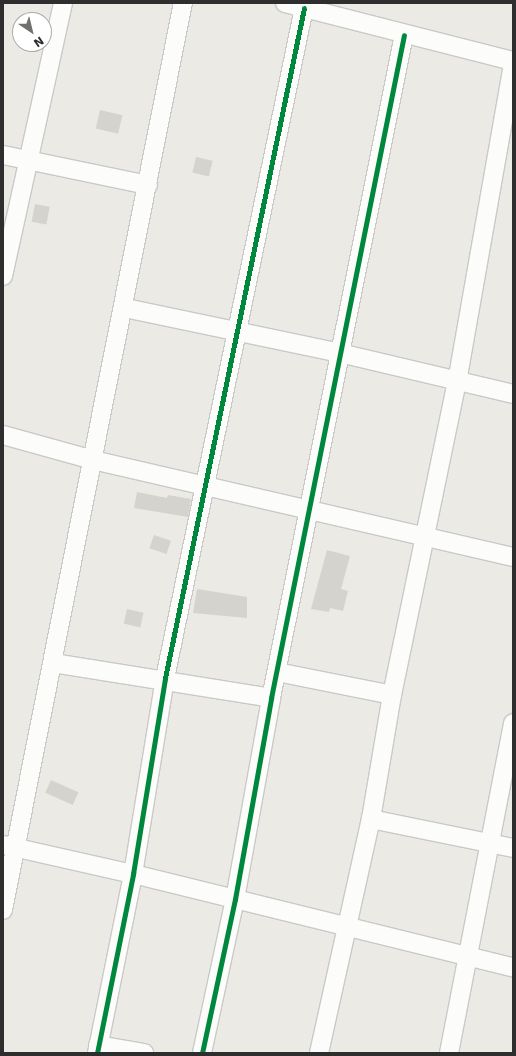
<!DOCTYPE html>
<html>
<head>
<meta charset="utf-8">
<style>
  body { margin:0 }
  #map { position:relative; width:516px; height:1056px; overflow:hidden; background:#eceae4; font-family:"DejaVu Sans",sans-serif }
  div>[style] { position:absolute }
  .building>* { inset:0; background:#d5d3ce; transform-origin:0 0 }
  .roads { filter:drop-shadow(1px 0 #cac9c9) drop-shadow(-1px 0 #cac9c9) drop-shadow(0 1px #cac9c9) drop-shadow(0 -1px #cac9c9) }
  .street>* { height:18px; margin:-9px; padding:0 9px; transform-origin:9px; border-radius:9px; background:#fcfcfb }
  .cycleway>* { height:5px; margin:-2.5px; padding:0 2.5px; transform-origin:2.5px; border-radius:2.5px; background:#00873e }
  span { translate:-50% -50%; white-space:nowrap; text-align:center; line-height:1.15; -webkit-text-stroke:4px #fff; paint-order:stroke }
  .frame { position:absolute; inset:0; border:4px solid #2e2e2e; pointer-events:none }
  .north { position:absolute; left:12px; top:12px; width:40px; height:40px; box-sizing:border-box; background:#fff; border:1px solid #ababab; border-radius:50%; rotate:145deg; font-size:11px; font-weight:700; line-height:16px; text-align:center; color:#2e2e2e }
  .north::after { content:''; display:block; margin:auto; width:14px; height:18px; background:#70706e; clip-path:polygon(50% 0,100% 100%,50% 72%,0 100%) }
</style>
</head>
<body>
<div id="map">
  <div class="building">
    <div style="left:100px;top:110px;width:23px;height:19px;rotate:13deg"></div>
    <div style="left:196px;top:157px;width:17px;height:16px;rotate:13deg"></div>
    <div style="left:35px;top:204px;width:15px;height:18px;rotate:11deg"></div>
    <div style="clip-path:polygon(137px 492px,167px 498px,168px 495px,191px 499px,188px 517px,134px 508px)"></div>
    <div style="left:154px;top:535px;width:18px;height:14px;rotate:19deg"></div>
    <div style="clip-path:polygon(327px 550px,350px 556px,341px 589px,348px 591px,343px 611px,330px 608px,329px 612px,311px 609px)"></div>
    <div style="clip-path:polygon(197px 589px,247px 597px,247px 618px,193px 613px)"></div>
    <div style="left:127px;top:609px;width:17px;height:15px;rotate:13deg"></div>
    <div style="left:51px;top:780px;width:30px;height:14px;rotate:24deg"></div>
  </div>
  <div class="roads">
    <div class="street">
      <div style="left:285px;top:3px;width:235px;rotate:14.3deg"></div>
      <div style="left:3px;top:155px;width:148px;rotate:11.7deg"></div>
      <div style="left:3px;top:276px;width:280px;rotate:-77.6deg"></div>
      <div style="left:125px;top:308px;width:220px;rotate:11.8deg"></div>
      <div style="left:340px;top:353px;width:178px;rotate:13.3deg"></div>
      <div style="left:3px;top:435px;width:93px;rotate:15.5deg"></div>
      <div style="left:93px;top:460px;width:431px;rotate:13deg"></div>
      <div style="left:53px;top:663px;width:221px;rotate:9.1deg"></div>
      <div style="left:277px;top:672px;width:117px;rotate:11.3deg"></div>
      <div style="left:371px;top:819px;width:145px;rotate:11.5deg"></div>
      <div style="left:4px;top:845px;width:132px;rotate:12.7deg"></div>
      <div style="left:133px;top:874px;width:391px;rotate:13.8deg"></div>
      <div style="left:3px;top:910px;width:925px;rotate:-78.78deg"></div>
      <div style="left:98px;top:1045px;width:47px;rotate:9.9deg"></div>
      <div style="left:97px;top:1053px;width:183px;rotate:-78.6deg"></div>
      <div style="left:133px;top:874px;width:199px;rotate:-80.7deg"></div>
      <div style="left:165px;top:678px;width:684px;rotate:-78.28deg"></div>
      <div style="left:202px;top:1053px;width:157px;rotate:-77.9deg"></div>
      <div style="left:235px;top:899px;width:204px;rotate:-79.8deg"></div>
      <div style="left:271px;top:698px;width:676px;rotate:-78.66deg"></div>
      <div style="left:319px;top:1053px;width:240px;rotate:-77.5deg"></div>
      <div style="left:371px;top:819px;width:126px;rotate:-80.4deg"></div>
      <div style="left:392px;top:695px;width:320px;rotate:-78.3deg"></div>
      <div style="left:457px;top:382px;width:321px;rotate:-80deg"></div>
      <div style="left:449px;top:1053px;width:336px;rotate:-79deg"></div>
    </div>
  </div>
  <div class="cycleway">
    <div style="left:97px;top:1053px;width:183px;rotate:-78.6deg"></div>
    <div style="left:133px;top:874px;width:199px;rotate:-80.7deg"></div>
    <div style="left:165px;top:678px;width:684px;rotate:-78.28deg"></div>
    <div style="left:202px;top:1053px;width:157px;rotate:-77.9deg"></div>
    <div style="left:235px;top:899px;width:204px;rotate:-79.8deg"></div>
    <div style="left:271px;top:698px;width:676px;rotate:-78.66deg"></div>
  </div>
  <div class="frame"></div>
  <div class="north">N</div>
</div>
</body>
</html>
